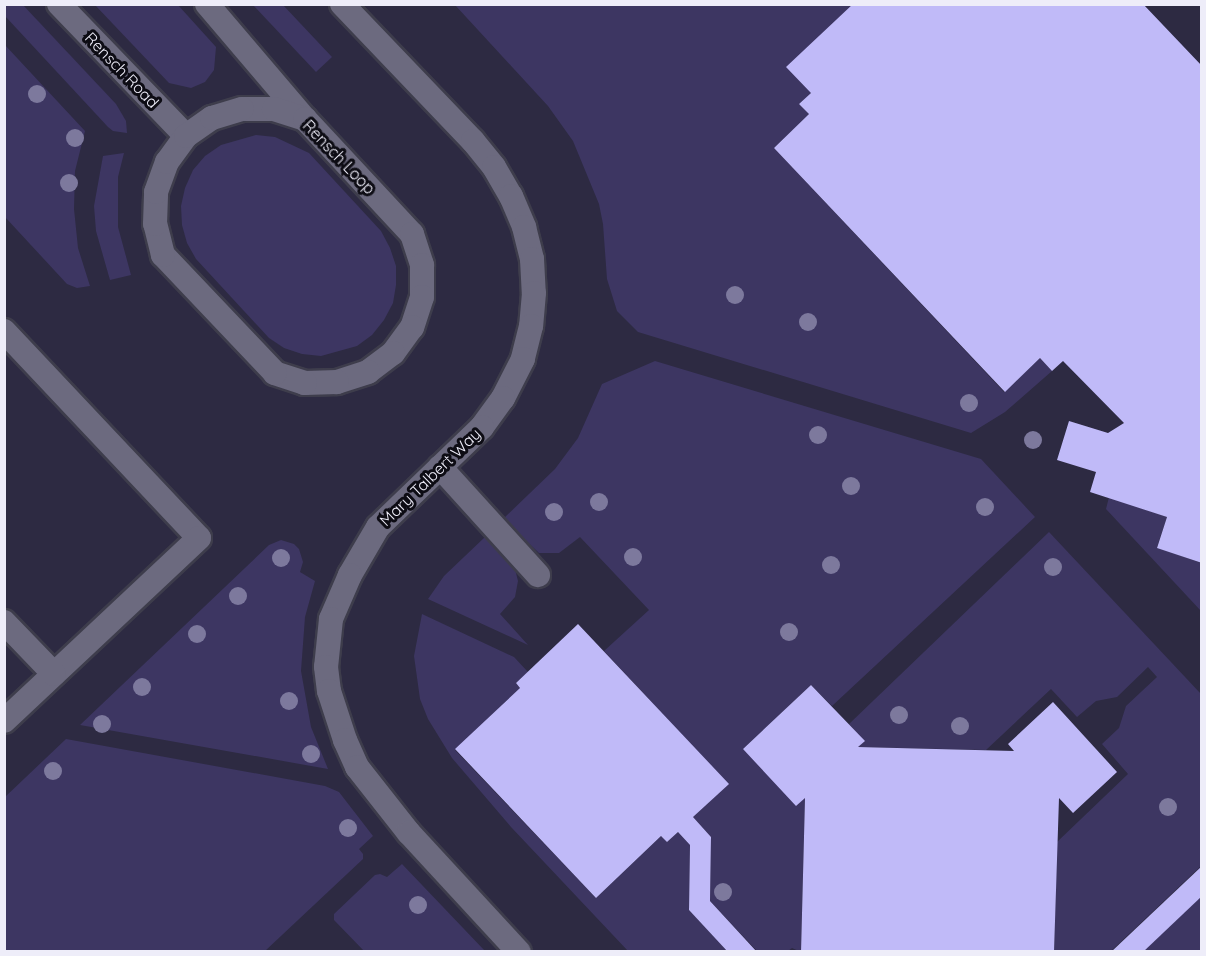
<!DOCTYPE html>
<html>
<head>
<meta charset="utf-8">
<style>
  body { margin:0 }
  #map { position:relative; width:1206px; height:956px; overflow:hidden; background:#242234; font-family:Quicksand,sans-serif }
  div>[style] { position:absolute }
  .built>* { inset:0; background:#2d2a42; transform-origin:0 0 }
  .green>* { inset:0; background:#3d3662 }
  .building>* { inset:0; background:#c0baf8 }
  .roads { filter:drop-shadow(2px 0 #3e3d4c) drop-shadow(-2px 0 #3e3d4c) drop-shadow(0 2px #3e3d4c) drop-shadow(0 -2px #3e3d4c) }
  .service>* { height:24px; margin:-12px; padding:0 12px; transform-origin:12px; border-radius:12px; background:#6c6a7f }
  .trees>* { width:18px; height:18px; margin:-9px; border-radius:50%; background:#7d799d }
  span { translate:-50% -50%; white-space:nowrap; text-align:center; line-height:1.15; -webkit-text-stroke:6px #0d0c14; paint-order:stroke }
  .street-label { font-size:16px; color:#eeedf9 }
  .frame { position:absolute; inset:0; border:6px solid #eeedf9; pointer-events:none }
</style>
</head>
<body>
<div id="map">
  <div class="built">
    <div style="left:5px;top:5px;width:1196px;height:946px"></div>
  </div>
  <div class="green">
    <div style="clip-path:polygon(5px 4px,23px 5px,116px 104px,126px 121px,127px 133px,113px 131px,108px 127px,5px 16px)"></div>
    <div style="clip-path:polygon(95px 5px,178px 5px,216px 47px,214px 70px,205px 82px,191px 88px,169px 83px)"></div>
    <div style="clip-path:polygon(253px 5px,283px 5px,332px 57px,316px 72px)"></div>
    <div style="clip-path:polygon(455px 5px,853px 5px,811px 93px,799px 104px,809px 114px,774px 148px,1004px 392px,1040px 358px,1052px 371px,1005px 412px,971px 433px,638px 332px,617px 311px,607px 279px,603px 224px,599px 204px,573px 141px,548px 106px)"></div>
    <div style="clip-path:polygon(5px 45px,85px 131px,75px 171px,74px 209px,78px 248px,90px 286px,77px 288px,67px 284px,5px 217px)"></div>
    <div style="clip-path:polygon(256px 135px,275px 137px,309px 153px,381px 231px,390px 248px,396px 266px,396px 285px,393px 303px,384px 320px,372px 335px,357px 346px,321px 356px,302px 354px,284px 348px,269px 338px,196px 259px,187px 243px,182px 225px,181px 206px,185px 188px,193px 170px,205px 156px,221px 145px)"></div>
    <div style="clip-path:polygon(124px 153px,118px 177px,118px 227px,131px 275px,110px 280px,96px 231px,94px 206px,103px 156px)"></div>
    <div style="clip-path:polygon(655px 361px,981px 459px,1035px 517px,832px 706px,811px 685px,743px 749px,805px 798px,801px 952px,792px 948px,788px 951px,757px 951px,710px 901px,711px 837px,693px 817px,728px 784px,604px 651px,649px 610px,580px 537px,559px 553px,539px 553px,503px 519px,555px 469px,578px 438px,602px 384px)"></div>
    <div style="clip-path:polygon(1109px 497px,1167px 517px,1157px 547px,1201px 563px,1201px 611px,1106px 509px)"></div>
    <div style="clip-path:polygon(1049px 532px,1201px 694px,1201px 866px,1111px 951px,1054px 951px,1057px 842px,1128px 774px,1102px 744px,1119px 728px,1126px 706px,1157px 677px,1148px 667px,1117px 697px,1096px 701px,1077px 717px,1051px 689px,986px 750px,858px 747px,864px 741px,849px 724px)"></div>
    <div style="clip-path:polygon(485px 537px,515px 569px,518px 581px,515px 597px,500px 614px,528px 645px,428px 599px,444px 576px)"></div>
    <div style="clip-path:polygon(281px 540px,294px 544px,299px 549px,303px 562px,300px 572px,315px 581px,305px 617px,301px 671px,311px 727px,328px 769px,80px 725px,269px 545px)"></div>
    <div style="clip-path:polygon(422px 614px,514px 657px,528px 672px,516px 683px,520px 688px,455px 750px,596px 898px,661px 836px,667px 842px,678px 832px,690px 845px,689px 910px,728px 951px,628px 951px,511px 827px,452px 758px,428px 719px,420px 699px,414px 656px)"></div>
    <div style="clip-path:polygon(66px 739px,325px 786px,339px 792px,373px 836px,359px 849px,363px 854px,363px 859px,265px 951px,5px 951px,5px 797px)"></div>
    <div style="clip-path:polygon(402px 864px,485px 951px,364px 951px,334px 920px,334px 914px,375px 875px,380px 874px,387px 877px)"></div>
    <div style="clip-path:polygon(1201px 896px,1201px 951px,1143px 951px)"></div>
  </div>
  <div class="building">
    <div style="clip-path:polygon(853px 4px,1143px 4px,1202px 66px,1202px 563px,1157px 548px,1167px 517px,1090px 492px,1096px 472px,1057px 460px,1069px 421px,1108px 433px,1124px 423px,1063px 361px,1052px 371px,1040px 358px,1005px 392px,774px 148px,809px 114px,799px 104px,811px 93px,786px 67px)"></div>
    <div style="clip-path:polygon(578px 624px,729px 784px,693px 817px,711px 837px,710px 901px,757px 952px,728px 952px,689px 910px,690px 845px,678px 832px,667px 842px,661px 836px,596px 898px,455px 749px,520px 688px,516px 683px)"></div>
    <div style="clip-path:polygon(811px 685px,865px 741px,858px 747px,1014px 751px,1008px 744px,1053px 702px,1117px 772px,1073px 813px,1059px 798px,1054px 952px,801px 952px,805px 798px,796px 806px,743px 749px)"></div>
    <div style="clip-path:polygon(1202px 866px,1202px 896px,1143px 952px,1111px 952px)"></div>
  </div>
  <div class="roads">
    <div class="service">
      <div style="left:59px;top:4px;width:183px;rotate:46.1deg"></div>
      <div style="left:207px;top:4px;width:151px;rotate:49.6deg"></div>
      <div style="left:342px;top:4px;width:190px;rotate:46.3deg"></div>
      <div style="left:473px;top:141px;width:33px;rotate:51deg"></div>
      <div style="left:494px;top:167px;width:34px;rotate:60deg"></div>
      <div style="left:511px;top:196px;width:34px;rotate:67deg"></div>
      <div style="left:524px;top:227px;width:33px;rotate:76deg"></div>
      <div style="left:532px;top:259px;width:34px;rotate:87deg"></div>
      <div style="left:534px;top:293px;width:33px;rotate:95deg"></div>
      <div style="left:531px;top:326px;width:34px;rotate:104deg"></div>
      <div style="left:523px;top:359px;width:44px;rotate:117.1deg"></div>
      <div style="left:503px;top:398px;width:36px;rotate:126deg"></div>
      <div style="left:482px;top:427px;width:144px;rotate:136.1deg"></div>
      <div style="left:378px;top:527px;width:56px;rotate:120.3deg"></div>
      <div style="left:350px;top:575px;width:48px;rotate:113.4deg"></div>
      <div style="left:331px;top:619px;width:48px;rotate:95.9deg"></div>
      <div style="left:326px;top:667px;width:24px;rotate:83deg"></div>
      <div style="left:329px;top:691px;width:52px;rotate:71.9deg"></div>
      <div style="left:345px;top:740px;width:30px;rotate:66deg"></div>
      <div style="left:357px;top:767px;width:84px;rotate:51.8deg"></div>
      <div style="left:409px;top:833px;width:162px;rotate:47.3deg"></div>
      <div style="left:242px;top:109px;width:32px"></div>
      <div style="left:274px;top:109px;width:33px;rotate:18deg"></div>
      <div style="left:305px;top:119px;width:157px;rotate:47.1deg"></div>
      <div style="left:412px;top:234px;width:33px;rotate:72deg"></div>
      <div style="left:422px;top:265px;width:32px;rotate:90deg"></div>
      <div style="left:422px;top:297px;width:32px;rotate:108deg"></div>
      <div style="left:412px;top:327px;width:32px;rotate:126deg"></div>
      <div style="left:393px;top:353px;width:31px;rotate:143deg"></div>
      <div style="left:368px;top:372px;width:33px;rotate:162deg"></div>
      <div style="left:337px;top:382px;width:32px;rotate:178deg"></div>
      <div style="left:305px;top:383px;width:32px;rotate:-162deg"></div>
      <div style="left:275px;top:373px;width:163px;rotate:-133.5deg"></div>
      <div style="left:163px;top:255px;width:32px;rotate:-104deg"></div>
      <div style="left:155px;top:224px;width:32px;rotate:-88deg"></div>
      <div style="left:156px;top:192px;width:32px;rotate:-70deg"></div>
      <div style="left:167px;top:162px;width:32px;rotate:-54deg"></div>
      <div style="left:186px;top:136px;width:32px;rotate:-35deg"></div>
      <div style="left:212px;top:118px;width:31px;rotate:-17deg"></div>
      <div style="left:4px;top:331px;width:284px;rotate:46.7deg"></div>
      <div style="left:199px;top:538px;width:267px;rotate:136.8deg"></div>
      <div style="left:440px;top:467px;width:146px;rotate:47.8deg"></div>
      <div style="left:4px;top:622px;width:72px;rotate:46.1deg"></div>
    </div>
  </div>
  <div class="trees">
    <div style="left:37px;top:94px"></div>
    <div style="left:75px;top:138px"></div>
    <div style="left:69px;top:183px"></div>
    <div style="left:735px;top:295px"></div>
    <div style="left:808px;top:322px"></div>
    <div style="left:969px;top:403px"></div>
    <div style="left:818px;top:435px"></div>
    <div style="left:1033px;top:440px"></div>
    <div style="left:851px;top:486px"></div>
    <div style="left:599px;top:502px"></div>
    <div style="left:985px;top:507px"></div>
    <div style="left:554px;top:512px"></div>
    <div style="left:633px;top:557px"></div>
    <div style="left:281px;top:558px"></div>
    <div style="left:831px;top:565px"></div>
    <div style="left:1053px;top:567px"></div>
    <div style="left:238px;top:596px"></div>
    <div style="left:789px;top:632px"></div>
    <div style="left:197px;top:634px"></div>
    <div style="left:142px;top:687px"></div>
    <div style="left:289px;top:701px"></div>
    <div style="left:899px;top:715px"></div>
    <div style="left:102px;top:724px"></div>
    <div style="left:960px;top:726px"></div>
    <div style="left:311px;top:754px"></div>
    <div style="left:53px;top:771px"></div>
    <div style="left:1168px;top:807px"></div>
    <div style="left:348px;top:828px"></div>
    <div style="left:723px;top:892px"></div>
    <div style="left:418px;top:905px"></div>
  </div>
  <div class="street-label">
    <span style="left:122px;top:70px;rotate:46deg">Rensch Road</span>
    <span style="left:339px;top:157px;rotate:46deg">Rensch Loop</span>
    <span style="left:430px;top:477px;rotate:-44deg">Mary Talbert Way</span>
  </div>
  <div class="frame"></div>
</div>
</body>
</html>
